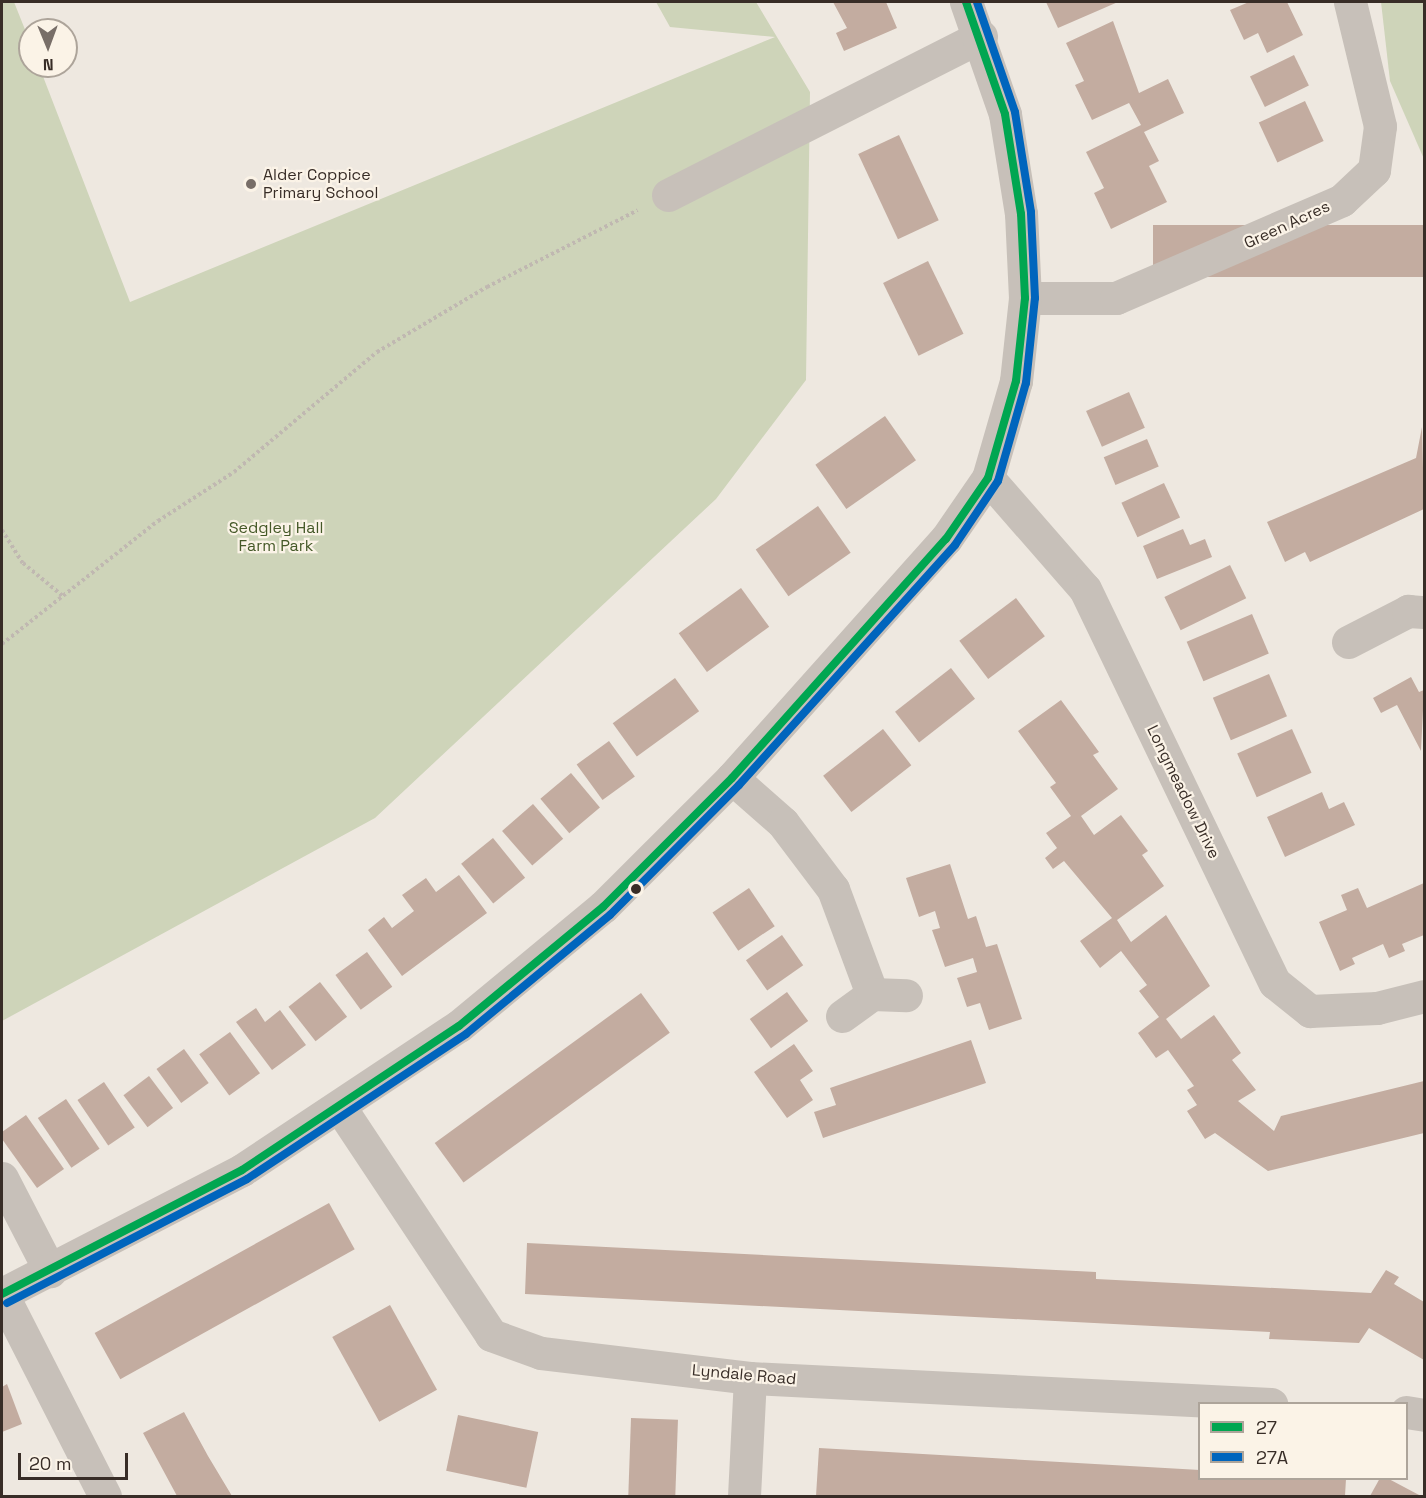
<!DOCTYPE html>
<html>
<head>
<meta charset="utf-8">
<style>
  body { margin:0 }
  #map { position:relative; width:1426px; height:1498px; overflow:hidden; background:#eee8e0; font-family:"Space Grotesk",sans-serif }
  div>[style] { position:absolute }
  .green>* { inset:0; background:#ced4b9 }
  .building>* { inset:0; background:#c3aca0; transform-origin:0 0 }
  .path>* { height:4px; margin-top:-2px; transform-origin:0; background:repeating-linear-gradient(90deg,#c0b8b1 0 3px,transparent 0 6px) }
  .minor>* { height:33px; margin:-16.5px; padding:0 16.5px; transform-origin:16.5px; border-radius:16.5px; background:#c7c0b9 }
  .bus-1>* { height:8px; margin:-4px; padding:0 4px; transform-origin:4px; border-radius:4px; background:#00a651 }
  .bus-2>* { height:8px; margin:-4px; padding:0 4px; transform-origin:4px; border-radius:4px; background:#0065bd }
  .dots>* { width:16px; height:16px; translate:-50% -50%; box-sizing:border-box; border:3px solid #fbf3e7; border-radius:50% }
  span { translate:-50% -50%; white-space:nowrap; text-align:center; line-height:1.15; -webkit-text-stroke:4.5px #fbf3e7; paint-order:stroke }
  .poi-label { font-size:16px; color:#382d27 }
  .left { translate:0 -50%; text-align:left }
  .street-label { font-size:16px; color:#382d27 }
  .park-label { font-size:16px; color:#455928 }
  .frame { position:absolute; inset:0; border:3px solid #382d27; pointer-events:none }
  .legend { position:absolute; left:1198px; top:1402px; width:210px; height:78px; box-sizing:border-box; background:#fbf3e7; border:2px solid #ada49a; margin:0; padding:8px 10px; list-style:none; font-size:18px; color:#382d27 }
  .legend li { display:flex; align-items:center; gap:12px; height:30px }
  .legend b { width:30px; border:2px solid #ada49a }
  .north { position:absolute; left:18px; top:18px; width:60px; height:60px; box-sizing:border-box; background:#fbf3e7; border:2px solid #ada49a; border-radius:50%; rotate:179deg; font-size:16px; font-weight:700; line-height:24px; text-align:center; color:#382d27 }
  .north::after { content:''; display:block; margin:auto; width:21px; height:27px; background:#786e68; clip-path:polygon(50% 0,100% 100%,50% 72%,0 100%) }
  .scale { position:absolute; left:18px; top:1453px; width:110px; height:27px; box-sizing:border-box; border:3px solid #382d27; border-top:0; padding-left:8px; font-size:18px; line-height:21px; white-space:nowrap; color:#382d27; -webkit-text-stroke:4px #fbf3e7; paint-order:stroke }
</style>
</head>
<body>
<div id="map">
  <div class="green">
    <div style="clip-path:polygon(2px 2px,14px 2px,30px 42px,30px 66px,39px 66px,130px 302px,775px 37px,670px 27px,656px 2px,756px 2px,810px 92px,806px 380px,716px 499px,375px 818px,2px 1021px)"></div>
    <div style="clip-path:polygon(1381px 2px,1424px 2px,1424px 159px,1390px 81px)"></div>
  </div>
  <div class="building">
    <div style="clip-path:polygon(833px 2px,886px 2px,897px 28px,844px 51px,836px 33px,847px 28px)"></div>
    <div style="clip-path:polygon(1046px 2px,1118px 2px,1058px 28px)"></div>
    <div style="clip-path:polygon(1249px 2px,1287px 2px,1303px 35px,1267px 53px,1258px 33px,1244px 40px,1230px 10px)"></div>
    <div style="clip-path:polygon(1113px 21px,1139px 93px,1168px 79px,1184px 113px,1144px 132px,1159px 161px,1149px 166px,1167px 202px,1111px 229px,1094px 193px,1104px 188px,1086px 152px,1141px 125px,1129px 103px,1092px 120px,1075px 85px,1084px 81px,1066px 43px)"></div>
    <div style="left:1294px;top:55px;width:34px;height:49px;rotate:64deg"></div>
    <div style="left:1305px;top:101px;width:44px;height:51px;rotate:65deg"></div>
    <div style="left:899px;top:135px;width:94px;height:45px;rotate:65deg"></div>
    <div style="left:1424px;top:225px;width:52px;height:271px;rotate:90deg"></div>
    <div style="left:928px;top:261px;width:81px;height:50px;rotate:64deg"></div>
    <div style="left:1129px;top:392px;width:39px;height:47px;rotate:66deg"></div>
    <div style="left:885px;top:416px;width:54px;height:85px;rotate:55deg"></div>
    <div style="clip-path:polygon(1422px 427px,1424px 509px,1310px 562px,1305px 552px,1285px 562px,1267px 522px,1416px 458px)"></div>
    <div style="left:1147px;top:439px;width:30px;height:47px;rotate:67deg"></div>
    <div style="left:1164px;top:483px;width:38px;height:47px;rotate:65deg"></div>
    <div style="left:818px;top:506px;width:57px;height:76px;rotate:55deg"></div>
    <div style="clip-path:polygon(1183px 529px,1190px 545px,1205px 539px,1212px 557px,1157px 579px,1143px 546px)"></div>
    <div style="left:1230px;top:565px;width:37px;height:73px;rotate:64deg"></div>
    <div style="left:741px;top:588px;width:48px;height:77px;rotate:54deg"></div>
    <div style="left:1016px;top:598px;width:48px;height:71px;rotate:53deg"></div>
    <div style="left:1252px;top:614px;width:43px;height:71px;rotate:67deg"></div>
    <div style="left:951px;top:668px;width:39px;height:71px;rotate:52deg"></div>
    <div style="left:1269px;top:674px;width:46px;height:61px;rotate:67deg"></div>
    <div style="clip-path:polygon(1411px 677px,1419px 692px,1424px 690px,1421px 751px,1397px 705px,1381px 713px,1373px 698px)"></div>
    <div style="left:675px;top:678px;width:41px;height:77px;rotate:54deg"></div>
    <div style="clip-path:polygon(1061px 700px,1099px 752px,1093px 755px,1118px 789px,1081px 816px,1094px 835px,1121px 815px,1148px 851px,1142px 855px,1164px 886px,1117px 920px,1131px 942px,1166px 915px,1210px 986px,1166px 1019px,1181px 1039px,1214px 1015px,1241px 1053px,1232px 1060px,1256px 1090px,1238px 1101px,1274px 1131px,1281px 1116px,1424px 1081px,1424px 1133px,1268px 1171px,1215px 1133px,1205px 1139px,1187px 1111px,1197px 1105px,1187px 1090px,1194px 1086px,1168px 1050px,1156px 1058px,1138px 1033px,1159px 1017px,1139px 991px,1147px 985px,1121px 951px,1100px 968px,1080px 941px,1112px 918px,1064px 861px,1053px 869px,1045px 858px,1057px 848px,1046px 833px,1071px 816px,1050px 787px,1056px 783px,1018px 731px)"></div>
    <div style="left:883px;top:729px;width:46px;height:76px;rotate:52deg"></div>
    <div style="left:1292px;top:729px;width:48px;height:60px;rotate:66deg"></div>
    <div style="left:609px;top:741px;width:44px;height:40px;rotate:54deg"></div>
    <div style="left:571px;top:773px;width:45px;height:40px;rotate:50deg"></div>
    <div style="clip-path:polygon(1322px 792px,1329px 809px,1344px 802px,1355px 825px,1285px 857px,1267px 817px)"></div>
    <div style="left:533px;top:804px;width:46px;height:41px;rotate:49deg"></div>
    <div style="left:493px;top:838px;width:51px;height:41px;rotate:51deg"></div>
    <div style="clip-path:polygon(950px 864px,968px 919px,976px 916px,986px 947px,997px 944px,1022px 1019px,989px 1030px,980px 1003px,967px 1007px,957px 978px,977px 972px,973px 958px,945px 967px,932px 930px,940px 928px,935px 911px,919px 917px,906px 878px)"></div>
    <div style="clip-path:polygon(459px 875px,487px 913px,402px 976px,368px 930px,384px 917px,392px 928px,414px 911px,402px 895px,426px 878px,436px 892px)"></div>
    <div style="clip-path:polygon(1424px 883px,1424px 935px,1402px 944px,1405px 951px,1389px 958px,1383px 944px,1352px 958px,1355px 964px,1340px 971px,1319px 922px,1347px 910px,1341px 895px,1358px 888px,1367px 908px)"></div>
    <div style="left:749px;top:888px;width:46px;height:44px;rotate:56deg"></div>
    <div style="left:782px;top:935px;width:37px;height:44px;rotate:55deg"></div>
    <div style="left:367px;top:952px;width:43px;height:39px;rotate:54deg"></div>
    <div style="left:320px;top:982px;width:44px;height:40px;rotate:52deg"></div>
    <div style="left:787px;top:992px;width:36px;height:46px;rotate:54deg"></div>
    <div style="left:641px;top:993px;width:49px;height:255px;rotate:54deg"></div>
    <div style="clip-path:polygon(256px 1008px,265px 1022px,280px 1010px,306px 1045px,272px 1070px,236px 1022px)"></div>
    <div style="left:230px;top:1032px;width:51px;height:38px;rotate:54deg"></div>
    <div style="clip-path:polygon(971px 1040px,986px 1083px,823px 1138px,814px 1112px,836px 1105px,830px 1088px)"></div>
    <div style="clip-path:polygon(794px 1044px,813px 1071px,800px 1080px,813px 1100px,787px 1118px,754px 1072px)"></div>
    <div style="left:184px;top:1049px;width:42px;height:34px;rotate:54deg"></div>
    <div style="left:149px;top:1076px;width:40px;height:32px;rotate:53deg"></div>
    <div style="left:104px;top:1082px;width:55px;height:32px;rotate:56deg"></div>
    <div style="left:66px;top:1099px;width:60px;height:34px;rotate:56deg"></div>
    <div style="clip-path:polygon(26px 1115px,64px 1169px,37px 1188px,2px 1139px,2px 1132px)"></div>
    <div style="left:329px;top:1203px;width:53px;height:268px;rotate:61deg"></div>
    <div style="clip-path:polygon(527px 1243px,1096px 1272px,1096px 1279px,1371px 1293px,1386px 1270px,1399px 1277px,1394px 1284px,1424px 1302px,1424px 1360px,1369px 1328px,1359px 1343px,1269px 1339px,1270px 1332px,525px 1294px)"></div>
    <div style="left:390px;top:1305px;width:97px;height:66px;rotate:61deg"></div>
    <div style="clip-path:polygon(7px 1384px,22px 1424px,2px 1432px,2px 1387px)"></div>
    <div style="clip-path:polygon(184px 1412px,208px 1456px,232px 1496px,177px 1496px,143px 1433px)"></div>
    <div style="left:458px;top:1415px;width:82px;height:57px;rotate:12deg"></div>
    <div style="left:631px;top:1418px;width:47px;height:78px;rotate:2deg"></div>
    <div style="clip-path:polygon(819px 1448px,1200px 1470px,1200px 1478px,1346px 1479px,1345px 1496px,816px 1496px)"></div>
    <div style="clip-path:polygon(1380px 1478px,1387px 1478px,1421px 1496px,1370px 1496px)"></div>
  </div>
  <div class="path">
    <div style="left:2px;top:530px;width:39px;rotate:58deg"></div>
    <div style="left:23px;top:563px;width:53px;rotate:39.7deg"></div>
    <div style="left:2px;top:644px;width:199px;rotate:-38.3deg"></div>
    <div style="left:158px;top:521px;width:90px;rotate:-32.8deg"></div>
    <div style="left:234px;top:472px;width:187px;rotate:-40deg"></div>
    <div style="left:377px;top:352px;width:128px;rotate:-30.6deg"></div>
    <div style="left:487px;top:287px;width:169px;rotate:-27deg"></div>
  </div>
  <div class="minor">
    <div style="left:668px;top:195px;width:351px;rotate:-26.9deg"></div>
    <div style="left:1025px;top:298px;width:91px"></div>
    <div style="left:1116px;top:298px;width:246px;rotate:-23.4deg"></div>
    <div style="left:1342px;top:200px;width:44px;rotate:-43.2deg"></div>
    <div style="left:1374px;top:170px;width:44px;rotate:-82.2deg"></div>
    <div style="left:1380px;top:126px;width:128px;rotate:-103.6deg"></div>
    <div style="left:988px;top:478px;width:147px;rotate:48.9deg"></div>
    <div style="left:1085px;top:589px;width:437px;rotate:64.3deg"></div>
    <div style="left:1275px;top:983px;width:45px;rotate:38.7deg"></div>
    <div style="left:1310px;top:1011px;width:67px;rotate:-2.6deg"></div>
    <div style="left:1377px;top:1008px;width:49px;rotate:-14.3deg"></div>
    <div style="left:1348px;top:642px;width:68px;rotate:-27.3deg"></div>
    <div style="left:1408px;top:611px;width:16px;rotate:4deg"></div>
    <div style="left:732px;top:778px;width:68px;rotate:41.4deg"></div>
    <div style="left:783px;top:823px;width:83px;rotate:52.9deg"></div>
    <div style="left:833px;top:889px;width:112px;rotate:69.6deg"></div>
    <div style="left:842px;top:1016px;width:37px;rotate:-36deg"></div>
    <div style="left:872px;top:994px;width:34px;rotate:2deg"></div>
    <div style="left:341px;top:1109px;width:271px;rotate:56.4deg"></div>
    <div style="left:491px;top:1335px;width:53px;rotate:19.8deg"></div>
    <div style="left:541px;top:1353px;width:210px;rotate:6.8deg"></div>
    <div style="left:750px;top:1378px;width:522px;rotate:2.86deg"></div>
    <div style="left:2px;top:1178px;width:105px;rotate:62.7deg"></div>
    <div style="left:2px;top:1294px;width:270px;rotate:-27.3deg"></div>
    <div style="left:242px;top:1170px;width:260px;rotate:-33.6deg"></div>
    <div style="left:459px;top:1026px;width:187px;rotate:-39.6deg"></div>
    <div style="left:603px;top:907px;width:182px;rotate:-45deg"></div>
    <div style="left:732px;top:778px;width:321px;rotate:-48.2deg"></div>
    <div style="left:946px;top:539px;width:74px;rotate:-55.5deg"></div>
    <div style="left:988px;top:478px;width:101px;rotate:-73.9deg"></div>
    <div style="left:1016px;top:381px;width:83px;rotate:-83.8deg"></div>
    <div style="left:1025px;top:298px;width:84px;rotate:-92.7deg"></div>
    <div style="left:1021px;top:214px;width:101px;rotate:-99.1deg"></div>
    <div style="left:1005px;top:114px;width:119px;rotate:-109.2deg"></div>
    <div style="left:2px;top:1294px;width:227px;rotate:63deg"></div>
    <div style="left:1406px;top:1412px;width:18px;rotate:9deg"></div>
    <div style="left:744px;top:1496px;width:118px;rotate:-87.1deg"></div>
  </div>
  <div class="bus-1">
    <div style="left:2px;top:1294px;width:270px;rotate:-27.3deg"></div>
    <div style="left:242px;top:1170px;width:260px;rotate:-33.6deg"></div>
    <div style="left:459px;top:1026px;width:187px;rotate:-39.6deg"></div>
    <div style="left:603px;top:907px;width:182px;rotate:-45deg"></div>
    <div style="left:732px;top:778px;width:321px;rotate:-48.2deg"></div>
    <div style="left:946px;top:539px;width:74px;rotate:-55.5deg"></div>
    <div style="left:988px;top:478px;width:101px;rotate:-73.9deg"></div>
    <div style="left:1016px;top:381px;width:83px;rotate:-83.8deg"></div>
    <div style="left:1025px;top:298px;width:84px;rotate:-92.7deg"></div>
    <div style="left:1021px;top:214px;width:101px;rotate:-99.1deg"></div>
    <div style="left:1005px;top:114px;width:119px;rotate:-109.2deg"></div>
  </div>
  <div class="bus-2">
    <div style="left:7px;top:1303px;width:270px;rotate:-27.3deg"></div>
    <div style="left:247px;top:1179px;width:263px;rotate:-33.5deg"></div>
    <div style="left:466px;top:1034px;width:187px;rotate:-39.6deg"></div>
    <div style="left:610px;top:915px;width:183px;rotate:-45.2deg"></div>
    <div style="left:739px;top:785px;width:323px;rotate:-48deg"></div>
    <div style="left:955px;top:545px;width:77px;rotate:-56.1deg"></div>
    <div style="left:998px;top:481px;width:102px;rotate:-74.1deg"></div>
    <div style="left:1026px;top:383px;width:85px;rotate:-84deg"></div>
    <div style="left:1035px;top:298px;width:86px;rotate:-92.7deg"></div>
    <div style="left:1031px;top:212px;width:101px;rotate:-99.1deg"></div>
    <div style="left:1015px;top:112px;width:116px;rotate:-109.1deg"></div>
  </div>
  <div class="dots">
    <div style="left:251px;top:184px;background:#786e68"></div>
    <div style="left:636px;top:889px;background:#382d27"></div>
  </div>
  <div class="poi-label">
    <span class="left" style="left:263px;top:184px">Alder Coppice<br>Primary School</span>
  </div>
  <div class="street-label">
    <span style="left:1287px;top:225px;rotate:-25deg">Green Acres</span>
    <span style="left:1183px;top:792px;rotate:64deg">Longmeadow Drive</span>
    <span style="left:744px;top:1375px;rotate:5deg">Lyndale Road</span>
  </div>
  <div class="park-label">
    <span style="left:276px;top:537px">Sedgley Hall<br>Farm Park</span>
  </div>
  <div class="frame"></div>
  <ul class="legend">
  <li><b style="height:8px;background:#00a651"></b>27</li>
  <li><b style="height:8px;background:#0065bd"></b>27A</li>
  </ul>
  <div class="north">N</div>
  <div class="scale">20 m</div>
</div>
</body>
</html>
